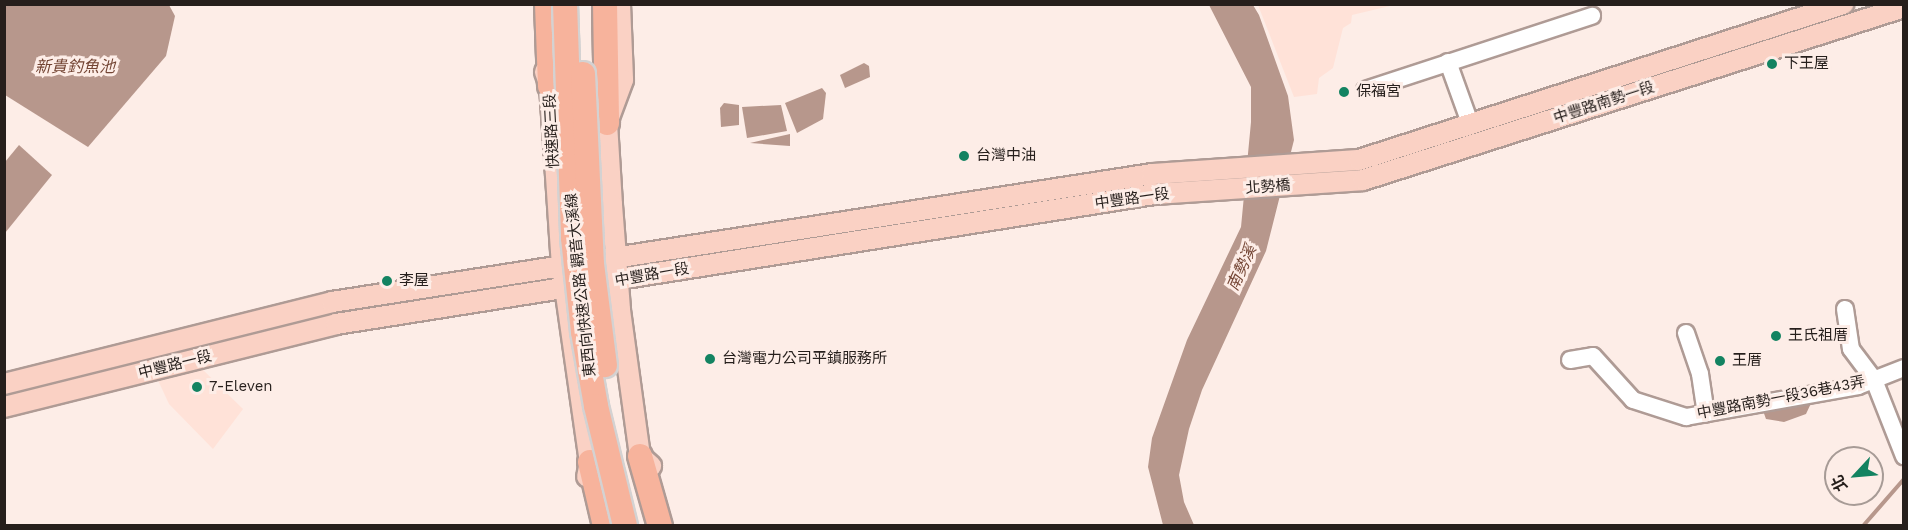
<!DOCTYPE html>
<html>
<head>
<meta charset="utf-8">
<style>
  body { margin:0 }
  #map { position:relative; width:1908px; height:530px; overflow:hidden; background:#fdede7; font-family:"Work Sans","Noto Sans TC",sans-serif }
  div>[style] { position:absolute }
  .built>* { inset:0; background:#ffe2d8 }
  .water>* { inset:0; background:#b7978c }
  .stream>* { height:4px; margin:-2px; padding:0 2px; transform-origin:2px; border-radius:2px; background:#b7978c }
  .roads { filter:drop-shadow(2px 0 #af9b95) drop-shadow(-2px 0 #af9b95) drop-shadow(0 2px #af9b95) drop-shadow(0 -2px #af9b95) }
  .minor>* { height:16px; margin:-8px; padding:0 8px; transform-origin:8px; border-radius:8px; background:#fff }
  .major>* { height:20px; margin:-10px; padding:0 10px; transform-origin:10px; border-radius:10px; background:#fad1c4 }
  .highway>* { height:24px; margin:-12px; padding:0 12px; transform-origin:12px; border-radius:12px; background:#f7b39c }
  .bridges { filter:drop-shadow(2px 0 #d4d2d2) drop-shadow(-2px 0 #d4d2d2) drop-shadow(0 2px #d4d2d2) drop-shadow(0 -2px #d4d2d2) }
  .highway-bridge>* { height:24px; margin:-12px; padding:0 12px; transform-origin:12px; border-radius:12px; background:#f7b39c }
  .dots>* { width:16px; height:16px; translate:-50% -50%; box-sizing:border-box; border:3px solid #fdede7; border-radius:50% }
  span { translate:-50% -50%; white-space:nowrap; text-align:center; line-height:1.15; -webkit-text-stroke:6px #fdede7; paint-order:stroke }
  .poi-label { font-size:15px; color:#261f1c }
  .left { translate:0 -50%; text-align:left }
  .street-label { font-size:15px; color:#261f1c }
  .water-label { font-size:16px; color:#734433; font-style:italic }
  .frame { position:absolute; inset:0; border:6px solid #261f1c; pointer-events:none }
  .north { position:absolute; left:1824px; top:446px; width:60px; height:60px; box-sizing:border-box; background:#fdede7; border:2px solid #a79b96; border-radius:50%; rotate:244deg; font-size:16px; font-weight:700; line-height:24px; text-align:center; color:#261f1c }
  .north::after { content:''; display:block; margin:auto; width:21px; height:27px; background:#138361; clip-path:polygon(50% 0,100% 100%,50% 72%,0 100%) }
</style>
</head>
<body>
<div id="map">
  <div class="built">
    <div style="clip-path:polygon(1258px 5px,1394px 5px,1352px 15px,1351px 23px,1343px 28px,1333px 68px,1319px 78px,1317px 94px,1294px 97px)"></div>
    <div style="clip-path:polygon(197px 364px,243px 409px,213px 449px,169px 404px,156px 376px)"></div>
  </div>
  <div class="water">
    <div style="clip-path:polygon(4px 5px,169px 5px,175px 16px,166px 56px,88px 147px,5px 95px)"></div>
    <div style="clip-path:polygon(1209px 5px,1253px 5px,1259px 15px,1288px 96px,1294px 140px,1266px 251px,1202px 390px,1189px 429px,1179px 475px,1184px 502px,1194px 525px,1163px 525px,1148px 467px,1152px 438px,1187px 340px,1241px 227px,1251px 122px,1251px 87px)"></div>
    <div style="clip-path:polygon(864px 63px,869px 66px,870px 77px,845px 88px,840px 75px)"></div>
    <div style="clip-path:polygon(822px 88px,826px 93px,823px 119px,797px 133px,785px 103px)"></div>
    <div style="clip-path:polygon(724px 103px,739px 105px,739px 125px,721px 127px,720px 108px)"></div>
    <div style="clip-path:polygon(781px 105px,787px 131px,747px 138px,742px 107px)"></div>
    <div style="clip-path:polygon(790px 134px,790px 146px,750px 143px)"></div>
    <div style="clip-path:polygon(19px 145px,52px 175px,5px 233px,5px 162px)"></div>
    <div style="clip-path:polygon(1813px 399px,1806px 414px,1784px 422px,1766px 419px,1762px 408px)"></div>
  </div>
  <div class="stream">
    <div style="left:1863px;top:526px;width:62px;rotate:-48.9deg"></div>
  </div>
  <div class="roads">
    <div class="minor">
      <div style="left:1448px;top:62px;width:65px;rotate:70.2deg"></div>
      <div style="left:1365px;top:90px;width:239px;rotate:-18.1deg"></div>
      <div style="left:1845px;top:309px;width:40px;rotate:81.5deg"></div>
      <div style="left:1851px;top:349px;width:39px;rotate:53deg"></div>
      <div style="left:1874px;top:380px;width:82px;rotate:68.5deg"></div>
      <div style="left:1686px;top:333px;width:43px;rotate:71.1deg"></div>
      <div style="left:1700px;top:374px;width:40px;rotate:81.5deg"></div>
      <div style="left:1570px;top:360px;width:23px;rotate:-10deg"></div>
      <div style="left:1593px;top:356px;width:59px;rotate:47.7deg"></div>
      <div style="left:1633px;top:400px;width:56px;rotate:17.8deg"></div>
      <div style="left:1686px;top:417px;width:175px;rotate:-10.2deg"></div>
      <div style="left:1858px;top:386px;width:49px;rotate:-21.4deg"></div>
    </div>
    <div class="major">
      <div style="left:620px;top:4px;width:76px;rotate:87.7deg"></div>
      <div style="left:623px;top:80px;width:46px;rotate:110.4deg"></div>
      <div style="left:607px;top:123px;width:82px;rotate:86.5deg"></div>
      <div style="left:612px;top:205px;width:105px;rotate:85.6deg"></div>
      <div style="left:620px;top:310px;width:147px;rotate:82.2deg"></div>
      <div style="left:640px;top:456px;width:15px;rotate:42deg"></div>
      <div style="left:545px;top:72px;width:15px;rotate:70deg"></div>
      <div style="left:550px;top:86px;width:180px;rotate:86.2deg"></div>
      <div style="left:562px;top:266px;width:198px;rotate:81.9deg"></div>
      <div style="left:590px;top:462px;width:15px;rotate:101deg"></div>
      <div style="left:4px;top:384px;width:338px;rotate:-14deg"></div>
      <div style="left:332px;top:302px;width:830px;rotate:-8.87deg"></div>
      <div style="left:1152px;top:174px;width:207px;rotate:-3.9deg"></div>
      <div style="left:1359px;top:160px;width:509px;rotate:-17.86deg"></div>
      <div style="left:4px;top:407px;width:342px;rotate:-14deg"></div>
      <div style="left:336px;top:324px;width:828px;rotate:-9.03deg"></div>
      <div style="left:1154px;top:194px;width:209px;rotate:-3.8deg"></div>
      <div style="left:1363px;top:180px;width:568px;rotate:-17.73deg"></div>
    </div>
    <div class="highway">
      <div style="left:547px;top:4px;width:82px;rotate:87.9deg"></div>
      <div style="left:605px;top:4px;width:119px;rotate:89deg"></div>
      <div style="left:640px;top:456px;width:73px;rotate:74.1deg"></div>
      <div style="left:590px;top:462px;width:66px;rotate:76.8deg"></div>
    </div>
  </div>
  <div class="bridges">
    <div class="highway-bridge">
      <div style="left:565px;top:4px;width:234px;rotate:88deg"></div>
      <div style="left:573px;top:238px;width:95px;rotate:83.9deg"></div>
      <div style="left:583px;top:332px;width:75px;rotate:80deg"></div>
      <div style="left:596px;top:406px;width:123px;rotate:76.4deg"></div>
      <div style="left:583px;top:74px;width:190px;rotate:87.3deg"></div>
      <div style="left:592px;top:264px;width:102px;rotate:82.7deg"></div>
    </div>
  </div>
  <div class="dots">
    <div style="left:1772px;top:64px;background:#138361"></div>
    <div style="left:1344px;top:92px;background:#138361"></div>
    <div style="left:964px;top:156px;background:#138361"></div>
    <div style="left:387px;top:281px;background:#138361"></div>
    <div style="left:1776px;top:336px;background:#138361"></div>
    <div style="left:710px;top:359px;background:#138361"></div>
    <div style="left:1720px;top:361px;background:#138361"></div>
    <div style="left:197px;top:387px;background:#138361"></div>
  </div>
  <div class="poi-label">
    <span class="left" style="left:1784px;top:64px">下王屋</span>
    <span class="left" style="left:1356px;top:92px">保福宮</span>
    <span class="left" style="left:976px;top:156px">台灣中油</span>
    <span class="left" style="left:399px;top:281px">李屋</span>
    <span class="left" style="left:1788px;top:336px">王氏祖厝</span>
    <span class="left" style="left:722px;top:359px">台灣電力公司平鎮服務所</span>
    <span class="left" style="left:1732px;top:361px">王厝</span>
    <span class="left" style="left:209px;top:387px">7-Eleven</span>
  </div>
  <div class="street-label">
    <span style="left:1604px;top:103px;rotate:-18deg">中豐路南勢一段</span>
    <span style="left:552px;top:131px;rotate:-93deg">快速路三段</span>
    <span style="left:1268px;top:187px;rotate:-4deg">北勢橋</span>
    <span style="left:1132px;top:199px;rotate:-8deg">中豐路一段</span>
    <span style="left:652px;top:275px;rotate:-10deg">中豐路一段</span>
    <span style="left:581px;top:285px;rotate:-96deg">東西向快速公路 觀音大溪線</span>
    <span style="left:175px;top:365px;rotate:-14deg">中豐路一段</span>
    <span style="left:1781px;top:398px;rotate:-11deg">中豐路南勢一段36巷43弄</span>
  </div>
  <div class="water-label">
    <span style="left:75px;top:67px">新貴釣魚池</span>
    <span style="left:1242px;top:268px;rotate:-66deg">南勢溪</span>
  </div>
  <div class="frame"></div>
  <div class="north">北</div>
</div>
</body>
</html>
